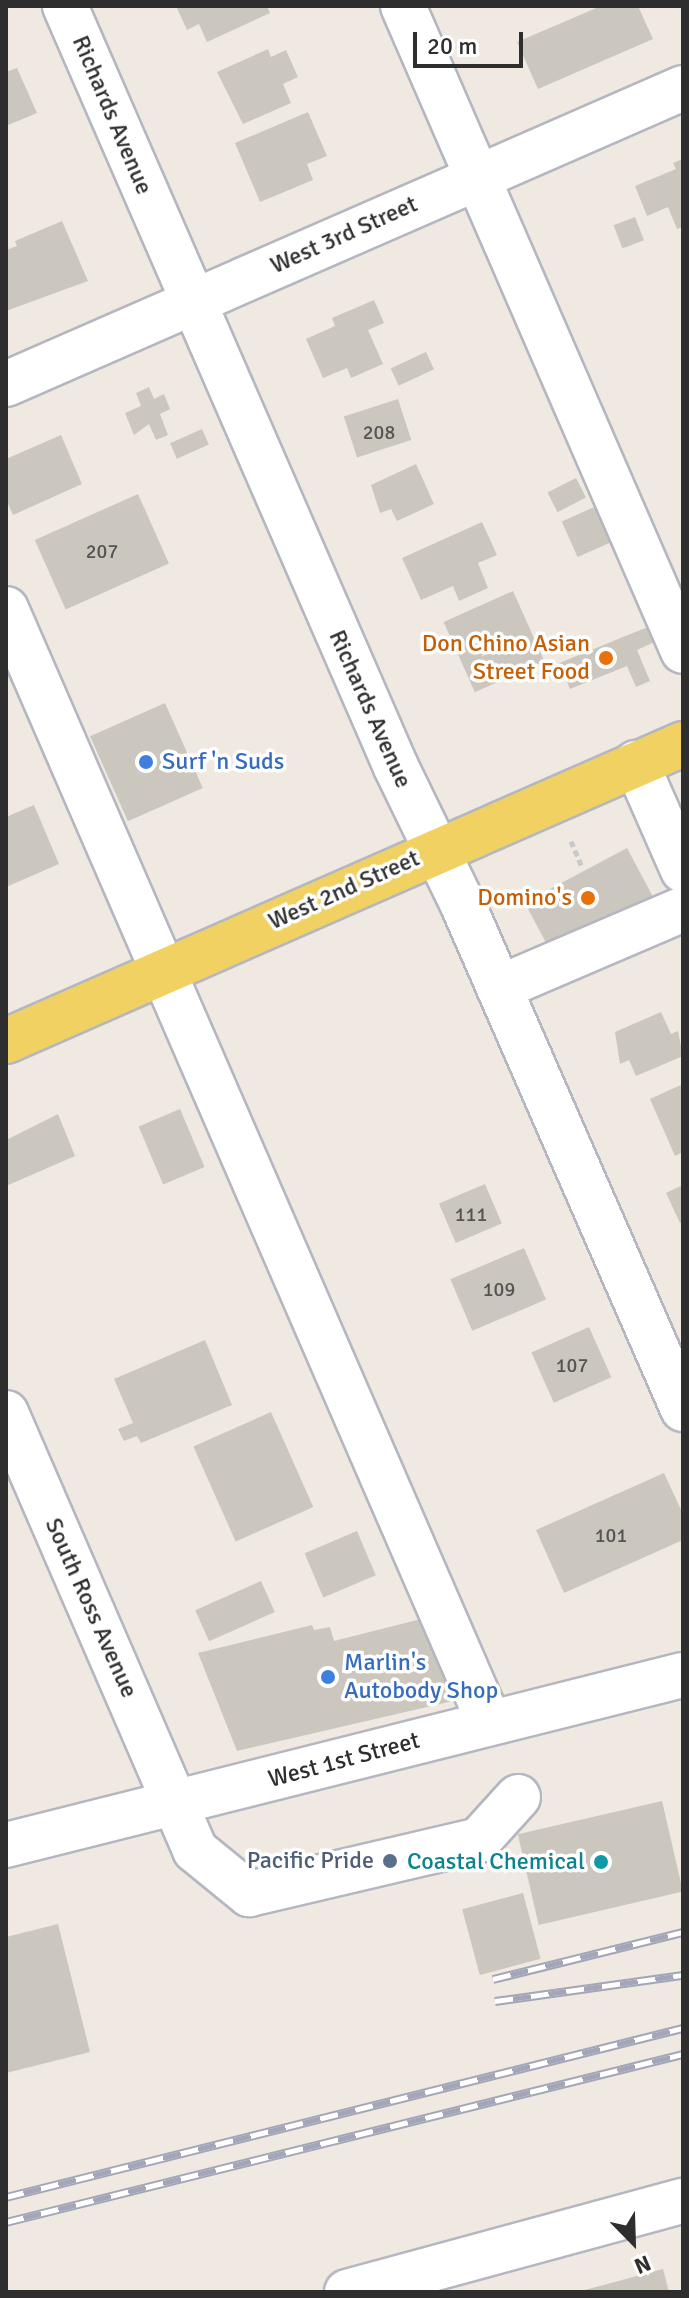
<!DOCTYPE html>
<html>
<head>
<meta charset="utf-8">
<style>
  body { margin:0 }
  #map { position:relative; width:689px; height:2298px; overflow:hidden; background:#efe9e1; font-family:Signika,sans-serif }
  div>[style] { position:absolute }
  .building>* { inset:0; background:#cbc7bf; transform-origin:0 0 }
  .path>* { height:5px; margin-top:-2.5px; transform-origin:0; background:repeating-linear-gradient(90deg,#c9c9c9 0 6px,transparent 0 10px) }
  .roads { filter:drop-shadow(2px 0 #b4b7c1) drop-shadow(-2px 0 #b4b7c1) drop-shadow(0 2px #b4b7c1) drop-shadow(0 -2px #b4b7c1) }
  .minor>* { height:44px; margin:-22px; padding:0 22px; transform-origin:22px; border-radius:22px; background:#fff }
  .major>* { height:44px; margin:-22px; padding:0 22px; transform-origin:22px; border-radius:22px; background:#f2d163 }
  .rail>* { height:9px; margin-top:-4.5px; transform-origin:0; background:repeating-linear-gradient(90deg,#fff 0 18px,#a3a6b8 0 36px); box-sizing:border-box; border-block:2px solid #a3a6b8 }
  .dots>* { width:22px; height:22px; translate:-50% -50%; box-sizing:border-box; border:4px solid #fff; border-radius:50% }
  span { translate:-50% -50%; white-space:nowrap; text-align:center; line-height:1.15; -webkit-text-stroke:7px #fff; paint-order:stroke }
  .number-label { font-size:20px; color:#555452 }
  .number-label span { -webkit-text-stroke-width:0 }
  .street-label { font-size:24px; color:#2e2e2e }
  .food-label { font-size:24px; color:#c56008 }
  .right { translate:-100% -50%; text-align:right }
  .shop-label { font-size:24px; color:#366cbe }
  .left { translate:0 -50%; text-align:left }
  .service-label { font-size:24px; color:#4e5e75 }
  .culture-label { font-size:24px; color:#0d838f }
  .frame { position:absolute; inset:0; border:8px solid #2e2e2e; pointer-events:none }
  .north { position:absolute; left:593px; top:2202px; width:80px; height:80px; -webkit-text-stroke:6px #fff; paint-order:stroke; rotate:157deg; font-size:22px; font-weight:700; line-height:32px; text-align:center; color:#2e2e2e }
  .north::after { content:''; display:block; margin:auto; width:28px; height:36px; background:#2e2e2e; clip-path:polygon(50% 0,100% 100%,50% 72%,0 100%) }
  .scale { position:absolute; left:413px; top:32px; width:110px; height:36px; box-sizing:border-box; border:4px solid #2e2e2e; border-top:0; padding-left:10px; font-size:24px; line-height:28px; white-space:nowrap; color:#2e2e2e; -webkit-text-stroke:6px #fff; paint-order:stroke }
</style>
</head>
<body>
<div id="map">
  <div class="building">
    <div style="clip-path:polygon(176px 6px,267px 6px,270px 13px,207px 42px,199px 24px,187px 30px)"></div>
    <div style="clip-path:polygon(601px 6px,638px 6px,653px 39px,538px 89px,517px 42px)"></div>
    <div style="clip-path:polygon(268px 49px,271px 57px,286px 50px,298px 77px,283px 84px,291px 103px,243px 124px,217px 72px)"></div>
    <div style="clip-path:polygon(17px 68px,37px 113px,6px 126px,6px 72px)"></div>
    <div style="clip-path:polygon(308px 112px,327px 156px,307px 164px,313px 180px,260px 202px,235px 143px)"></div>
    <div style="clip-path:polygon(683px 159px,683px 227px,677px 229px,668px 207px,647px 216px,635px 186px,676px 169px,673px 163px)"></div>
    <div style="left:635px;top:217px;width:25px;height:23px;rotate:69deg"></div>
    <div style="clip-path:polygon(62px 221px,88px 281px,6px 311px,6px 250px,17px 246px,15px 241px)"></div>
    <div style="clip-path:polygon(374px 300px,384px 323px,368px 330px,383px 364px,351px 378px,347px 368px,323px 378px,306px 339px,335px 326px,332px 318px)"></div>
    <div style="left:426px;top:352px;width:19px;height:39px;rotate:65deg"></div>
    <div style="clip-path:polygon(149px 387px,154px 399px,164px 394px,170px 409px,160px 414px,168px 435px,156px 440px,149px 424px,134px 435px,125px 413px,141px 406px,136px 393px)"></div>
    <div style="left:398px;top:399px;width:43px;height:57px;rotate:72deg"></div>
    <div style="left:202px;top:429px;width:17px;height:35px;rotate:66deg"></div>
    <div style="clip-path:polygon(61px 435px,82px 484px,13px 515px,6px 499px,6px 459px)"></div>
    <div style="clip-path:polygon(416px 464px,434px 504px,397px 521px,391px 509px,380px 513px,371px 485px)"></div>
    <div style="left:576px;top:478px;width:22px;height:32px;rotate:63deg"></div>
    <div style="left:138px;top:494px;width:76px;height:113px;rotate:66deg"></div>
    <div style="left:601px;top:504px;width:39px;height:43px;rotate:66deg"></div>
    <div style="clip-path:polygon(482px 522px,497px 555px,478px 563px,488px 588px,459px 601px,453px 586px,421px 600px,402px 558px)"></div>
    <div style="left:513px;top:591px;width:77px;height:76px;rotate:66deg"></div>
    <div style="clip-path:polygon(655px 624px,661px 639px,637px 650px,650px 681px,636px 687px,627px 666px,570px 689px,565px 677px,558px 680px,552px 666px)"></div>
    <div style="left:165px;top:703px;width:93px;height:82px;rotate:66deg"></div>
    <div style="clip-path:polygon(34px 805px,59px 864px,6px 887px,6px 817px)"></div>
    <div style="left:627px;top:848px;width:61px;height:116px;rotate:62deg"></div>
    <div style="clip-path:polygon(661px 1012px,671px 1034px,678px 1031px,683px 1056px,636px 1076px,629px 1060px,620px 1064px,615px 1032px)"></div>
    <div style="clip-path:polygon(683px 1084px,683px 1152px,675px 1156px,650px 1099px)"></div>
    <div style="left:180px;top:1109px;width:63px;height:45px;rotate:67deg"></div>
    <div style="clip-path:polygon(58px 1114px,75px 1156px,6px 1186px,6px 1140px)"></div>
    <div style="left:485px;top:1184px;width:43px;height:50px;rotate:67deg"></div>
    <div style="clip-path:polygon(683px 1185px,683px 1222px,680px 1223px,666px 1193px)"></div>
    <div style="left:524px;top:1248px;width:56px;height:80px;rotate:67deg"></div>
    <div style="left:589px;top:1327px;width:55px;height:63px;rotate:66deg"></div>
    <div style="clip-path:polygon(205px 1340px,232px 1405px,141px 1443px,137px 1436px,124px 1441px,118px 1429px,133px 1423px,114px 1379px)"></div>
    <div style="left:271px;top:1412px;width:104px;height:85px;rotate:66deg"></div>
    <div style="clip-path:polygon(664px 1473px,683px 1514px,683px 1540px,564px 1593px,536px 1530px)"></div>
    <div style="left:357px;top:1531px;width:48px;height:57px;rotate:67deg"></div>
    <div style="left:261px;top:1581px;width:34px;height:72px;rotate:66deg"></div>
    <div style="clip-path:polygon(433px 1616px,453px 1701px,237px 1751px,198px 1653px,312px 1625px,314px 1630px,330px 1627px,334px 1641px)"></div>
    <div style="left:662px;top:1801px;width:93px;height:148px;rotate:77deg"></div>
    <div style="left:523px;top:1893px;width:68px;height:63px;rotate:75deg"></div>
    <div style="clip-path:polygon(58px 1924px,90px 2052px,6px 2073px,6px 1937px)"></div>
    <div style="clip-path:polygon(663px 2269px,669px 2292px,581px 2292px,581px 2291px)"></div>
  </div>
  <div class="path">
    <div style="left:571px;top:841px;width:28px;rotate:67deg"></div>
  </div>
  <div class="roads">
    <div class="minor">
      <div style="left:65px;top:6px;width:830px;rotate:66.49deg"></div>
      <div style="left:396px;top:767px;width:153px;rotate:64.1deg"></div>
      <div style="left:463px;top:905px;width:550px;rotate:66.42deg"></div>
      <div style="left:403px;top:6px;width:703px;rotate:66.53deg"></div>
      <div style="left:6px;top:384px;width:739px;rotate:-23.62deg"></div>
      <div style="left:6px;top:609px;width:1213px;rotate:66.54deg"></div>
      <div style="left:636px;top:763px;width:117px;rotate:66.3deg"></div>
      <div style="left:499px;top:988px;width:200px;rotate:-23.2deg"></div>
      <div style="left:6px;top:1413px;width:476px;rotate:66.6deg"></div>
      <div style="left:195px;top:1850px;width:70px;rotate:39.2deg"></div>
      <div style="left:249px;top:1894px;width:236px;rotate:-13.2deg"></div>
      <div style="left:479px;top:1840px;width:58px;rotate:-47.8deg"></div>
      <div style="left:6px;top:1845px;width:698px;rotate:-14.1deg"></div>
      <div style="left:347px;top:2292px;width:348px;rotate:-15.2deg"></div>
    </div>
    <div class="major">
      <div style="left:6px;top:1041px;width:739px;rotate:-23.69deg"></div>
    </div>
  </div>
  <div class="rail">
    <div style="left:493px;top:1979px;width:196px;rotate:-13.9deg"></div>
    <div style="left:495px;top:2001px;width:190px;rotate:-7.9deg"></div>
    <div style="left:6px;top:2197px;width:698px;rotate:-14.02deg"></div>
    <div style="left:6px;top:2222px;width:698px;rotate:-13.94deg"></div>
  </div>
  <div class="dots">
    <div style="left:606px;top:658px;background:#e8710a"></div>
    <div style="left:146px;top:762px;background:#3f7fe0"></div>
    <div style="left:588px;top:898px;background:#e8710a"></div>
    <div style="left:328px;top:1677px;background:#3f7fe0"></div>
    <div style="left:390px;top:1861px;background:#5c6f8a"></div>
    <div style="left:601px;top:1862px;background:#0f9aa8"></div>
  </div>
  <div class="number-label">
    <span style="left:379px;top:432px">208</span>
    <span style="left:102px;top:551px">207</span>
    <span style="left:471px;top:1214px">111</span>
    <span style="left:499px;top:1289px">109</span>
    <span style="left:572px;top:1365px">107</span>
    <span style="left:611px;top:1535px">101</span>
  </div>
  <div class="street-label">
    <span style="left:112px;top:115px;rotate:67deg">Richards Avenue</span>
    <span style="left:344px;top:235px;rotate:-24deg">West 3rd Street</span>
    <span style="left:370px;top:709px;rotate:66deg">Richards Avenue</span>
    <span style="left:344px;top:890px;rotate:-24deg">West 2nd Street</span>
    <span style="left:91px;top:1608px;rotate:66deg">South Ross Avenue</span>
    <span style="left:344px;top:1760px;rotate:-15deg">West 1st Street</span>
  </div>
  <div class="food-label">
    <span class="right" style="left:590px;top:658px">Don Chino Asian<br>Street Food</span>
    <span class="right" style="left:572px;top:898px">Domino's</span>
  </div>
  <div class="shop-label">
    <span class="left" style="left:162px;top:762px">Surf 'n Suds</span>
    <span class="left" style="left:344px;top:1677px">Marlin's<br>Autobody Shop</span>
  </div>
  <div class="service-label">
    <span class="right" style="left:374px;top:1861px">Pacific Pride</span>
  </div>
  <div class="culture-label">
    <span class="right" style="left:585px;top:1862px">Coastal Chemical</span>
  </div>
  <div class="frame"></div>
  <div class="north">N</div>
  <div class="scale">20 m</div>
</div>
</body>
</html>
